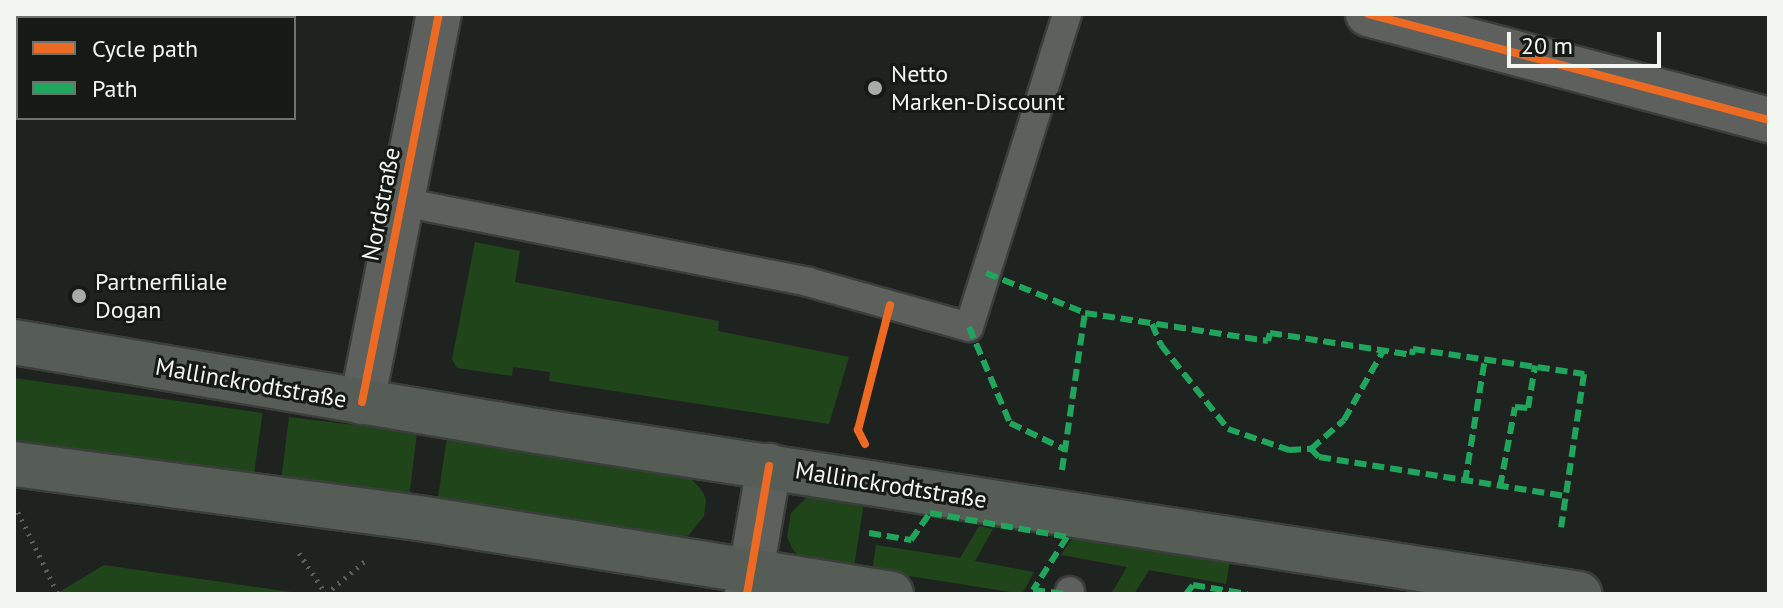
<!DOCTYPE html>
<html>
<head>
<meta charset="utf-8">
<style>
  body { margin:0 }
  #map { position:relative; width:1783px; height:608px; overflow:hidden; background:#1f231f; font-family:"PT Sans",sans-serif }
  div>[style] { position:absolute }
  .green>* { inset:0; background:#21451b; transform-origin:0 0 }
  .path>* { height:5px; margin-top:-2.5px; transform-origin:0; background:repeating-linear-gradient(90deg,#5c5f5c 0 2px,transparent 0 8px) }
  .roads { filter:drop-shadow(2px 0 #3b3e3b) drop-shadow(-2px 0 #3b3e3b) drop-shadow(0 2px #3b3e3b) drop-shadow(0 -2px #3b3e3b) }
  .service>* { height:28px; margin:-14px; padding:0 14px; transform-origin:14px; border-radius:14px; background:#5d605d }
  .minor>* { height:44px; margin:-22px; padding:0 22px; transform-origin:22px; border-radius:22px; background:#5d605d }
  .secondary>* { height:44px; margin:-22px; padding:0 22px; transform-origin:22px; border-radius:22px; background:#565c56 }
  .quiet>* { height:6px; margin-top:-3px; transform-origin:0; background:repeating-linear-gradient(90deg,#20a55d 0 12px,transparent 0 18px) }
  .cycleway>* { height:8px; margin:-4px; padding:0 4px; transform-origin:4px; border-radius:4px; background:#ed6a23 }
  .dots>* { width:22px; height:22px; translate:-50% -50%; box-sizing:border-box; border:4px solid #151b14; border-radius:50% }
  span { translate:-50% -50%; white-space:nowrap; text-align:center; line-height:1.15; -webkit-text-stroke:6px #151b14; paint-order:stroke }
  .poi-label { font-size:24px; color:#f2f6f1 }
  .left { translate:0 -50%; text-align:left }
  .street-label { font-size:24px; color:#f2f6f1 }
  .frame { position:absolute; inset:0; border:16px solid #f2f6f1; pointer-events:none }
  .legend { position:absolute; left:16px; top:16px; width:280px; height:104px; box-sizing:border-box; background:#151b14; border:2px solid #6d736c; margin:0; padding:10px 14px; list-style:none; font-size:24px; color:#f2f6f1 }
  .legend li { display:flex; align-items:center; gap:16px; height:40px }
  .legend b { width:40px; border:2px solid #6d736c }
  .scale { position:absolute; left:1507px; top:32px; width:154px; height:36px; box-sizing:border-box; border:4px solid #f2f6f1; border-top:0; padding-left:10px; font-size:24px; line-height:28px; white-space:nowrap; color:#f2f6f1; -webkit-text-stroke:6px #151b14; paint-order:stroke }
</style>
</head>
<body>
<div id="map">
  <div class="green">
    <div style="clip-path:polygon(475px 242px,520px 251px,515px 282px,719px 321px,718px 331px,849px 357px,829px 424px,549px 381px,550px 372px,513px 367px,512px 376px,457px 368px,452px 359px)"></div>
    <div style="left:14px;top:378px;width:251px;height:64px;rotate:8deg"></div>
    <div style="left:289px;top:417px;width:129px;height:62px;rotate:7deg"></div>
    <div style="clip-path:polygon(447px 438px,689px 476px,703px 492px,706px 500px,704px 516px,689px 535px,679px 539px,437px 503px)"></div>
    <div style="clip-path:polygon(820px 495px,864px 502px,854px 567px,810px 561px,799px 557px,792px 548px,787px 537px,791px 513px,808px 496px)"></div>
    <div style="clip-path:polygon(979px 526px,993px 529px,975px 561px,1034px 572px,1022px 594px,872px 570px,876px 545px,960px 558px)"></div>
    <div style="clip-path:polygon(1074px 536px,1230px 561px,1226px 584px,1149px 570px,1134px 594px,1111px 594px,1127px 567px,1061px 555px)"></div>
    <div style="clip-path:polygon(104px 565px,305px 594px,56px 594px)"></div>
  </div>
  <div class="path">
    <div style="left:18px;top:512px;width:91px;rotate:64deg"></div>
    <div style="left:299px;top:553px;width:49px;rotate:56.6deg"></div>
    <div style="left:326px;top:594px;width:52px;rotate:-40.4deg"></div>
  </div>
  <div class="roads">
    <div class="service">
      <div style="left:402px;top:202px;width:414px;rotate:11.1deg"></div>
      <div style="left:808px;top:282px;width:167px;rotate:15.6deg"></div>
      <div style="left:969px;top:327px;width:328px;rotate:-72.6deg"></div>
      <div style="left:1069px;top:594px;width:3px;rotate:-72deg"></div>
    </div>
    <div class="minor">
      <div style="left:1368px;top:14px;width:415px;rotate:14.8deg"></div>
      <div style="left:362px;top:402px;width:396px;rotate:-78.8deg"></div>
      <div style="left:747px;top:594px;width:130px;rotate:-80.2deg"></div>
    </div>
    <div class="secondary">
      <div style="left:14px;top:342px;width:531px;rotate:9.66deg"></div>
      <div style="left:537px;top:431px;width:1055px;rotate:8.89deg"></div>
      <div style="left:14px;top:464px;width:409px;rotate:7.6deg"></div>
      <div style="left:419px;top:518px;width:478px;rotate:9.1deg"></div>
    </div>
  </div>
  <div class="quiet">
    <div style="left:986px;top:273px;width:107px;rotate:22deg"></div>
    <div style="left:1085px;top:313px;width:185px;rotate:8.7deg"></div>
    <div style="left:1268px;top:341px;width:8px;rotate:-76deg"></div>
    <div style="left:1270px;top:333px;width:144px;rotate:8.8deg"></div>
    <div style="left:1412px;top:355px;width:6px;rotate:-81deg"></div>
    <div style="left:1413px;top:349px;width:173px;rotate:8.3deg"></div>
    <div style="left:1584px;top:374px;width:155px;rotate:98.5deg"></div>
    <div style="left:1152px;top:324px;width:23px;rotate:67deg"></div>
    <div style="left:1161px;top:345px;width:107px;rotate:51.4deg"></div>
    <div style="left:1228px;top:429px;width:65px;rotate:19deg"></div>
    <div style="left:1289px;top:450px;width:22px;rotate:-3deg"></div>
    <div style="left:1311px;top:449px;width:44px;rotate:-41.3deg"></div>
    <div style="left:1344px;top:420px;width:79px;rotate:-60.5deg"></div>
    <div style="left:969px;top:327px;width:104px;rotate:66.9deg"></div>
    <div style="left:1010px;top:423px;width:60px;rotate:25.7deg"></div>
    <div style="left:1311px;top:449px;width:11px;rotate:45deg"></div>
    <div style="left:1319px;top:457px;width:249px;rotate:9deg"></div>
    <div style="left:1062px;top:470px;width:159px;rotate:-81.7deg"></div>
    <div style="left:1465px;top:482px;width:125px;rotate:-80.8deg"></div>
    <div style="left:1500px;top:487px;width:81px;rotate:-79.4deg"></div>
    <div style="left:1515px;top:407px;width:13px;rotate:4deg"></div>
    <div style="left:1528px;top:408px;width:43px;rotate:-80.5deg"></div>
    <div style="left:869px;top:533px;width:43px;rotate:9.5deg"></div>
    <div style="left:911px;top:540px;width:33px;rotate:-55deg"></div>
    <div style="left:930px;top:513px;width:139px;rotate:9.9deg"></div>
    <div style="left:1067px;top:537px;width:63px;rotate:122.7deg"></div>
    <div style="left:1033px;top:590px;width:31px;rotate:7deg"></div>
    <div style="left:1186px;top:594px;width:11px;rotate:-52deg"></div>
    <div style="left:1193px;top:585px;width:55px;rotate:9.5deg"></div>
  </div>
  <div class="cycleway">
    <div style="left:1368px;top:14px;width:415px;rotate:14.8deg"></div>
    <div style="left:362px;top:402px;width:396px;rotate:-78.8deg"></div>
    <div style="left:865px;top:444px;width:16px;rotate:-117deg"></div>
    <div style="left:858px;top:430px;width:129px;rotate:-75.6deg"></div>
    <div style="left:747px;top:594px;width:130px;rotate:-80.2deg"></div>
  </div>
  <div class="dots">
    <div style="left:875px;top:88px;background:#a8aca8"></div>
    <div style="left:79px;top:296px;background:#a8aca8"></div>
  </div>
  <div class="poi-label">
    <span class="left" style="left:891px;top:88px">Netto<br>Marken-Discount</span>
    <span class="left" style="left:95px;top:296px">Partnerfiliale<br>Dogan</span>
  </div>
  <div class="street-label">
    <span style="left:381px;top:204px;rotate:-79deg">Nordstraße</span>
    <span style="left:251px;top:383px;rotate:10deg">Mallinckrodtstraße</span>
    <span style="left:891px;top:485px;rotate:9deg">Mallinckrodtstraße</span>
  </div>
  <div class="frame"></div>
  <ul class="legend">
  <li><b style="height:10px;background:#ed6a23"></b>Cycle path</li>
  <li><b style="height:10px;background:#20a55d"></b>Path</li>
  </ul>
  <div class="scale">20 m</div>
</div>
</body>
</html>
